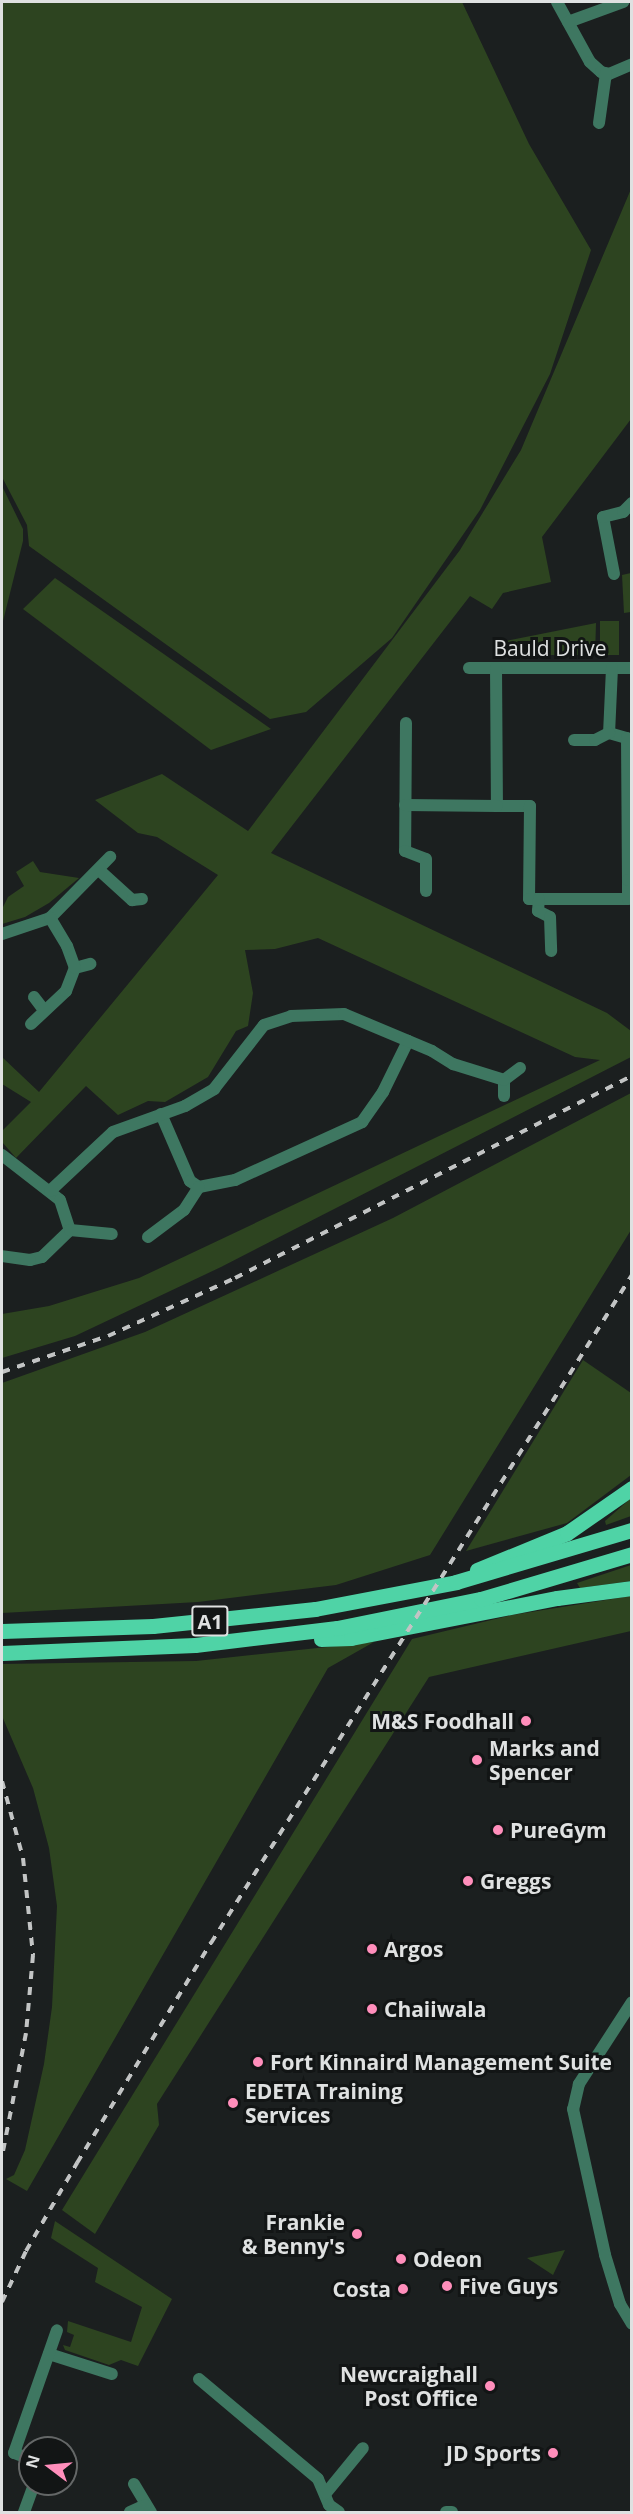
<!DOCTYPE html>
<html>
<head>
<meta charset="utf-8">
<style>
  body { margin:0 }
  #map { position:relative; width:633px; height:2514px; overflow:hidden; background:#1b1f1f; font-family:"Open Sans",sans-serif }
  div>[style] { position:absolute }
  .green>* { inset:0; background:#2d4420; transform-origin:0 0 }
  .minor>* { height:12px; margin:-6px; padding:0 6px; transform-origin:6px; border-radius:6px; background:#3e7761 }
  .primary>* { height:15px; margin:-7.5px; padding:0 7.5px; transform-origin:7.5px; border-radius:7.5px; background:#4fd3a6 }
  .rail>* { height:4px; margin-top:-2px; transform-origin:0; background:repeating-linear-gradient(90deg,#c2c4c4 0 8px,transparent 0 16px) }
  .dots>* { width:16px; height:16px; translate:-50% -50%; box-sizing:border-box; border:3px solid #121515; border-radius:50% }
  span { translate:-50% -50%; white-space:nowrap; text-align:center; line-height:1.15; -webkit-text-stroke:6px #121515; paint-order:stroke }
  .shield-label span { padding:2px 4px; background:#121515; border:2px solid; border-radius:4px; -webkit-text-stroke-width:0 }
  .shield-label { font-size:20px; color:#dfe1e1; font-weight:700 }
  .street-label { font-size:21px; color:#dfe1e1 }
  .poi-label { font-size:21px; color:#dfe1e1; font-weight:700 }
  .right { translate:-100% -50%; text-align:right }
  .left { translate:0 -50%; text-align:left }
  .frame { position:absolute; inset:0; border:3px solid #dfe1e1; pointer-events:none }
  .north { position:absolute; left:18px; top:2436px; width:60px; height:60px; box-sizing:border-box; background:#121515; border:2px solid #646767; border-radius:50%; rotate:286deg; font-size:16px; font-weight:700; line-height:24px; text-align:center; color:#dfe1e1 }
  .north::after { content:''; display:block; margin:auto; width:21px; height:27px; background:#ff8ebb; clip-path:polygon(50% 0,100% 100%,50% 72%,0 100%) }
</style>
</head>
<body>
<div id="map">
  <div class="green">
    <div style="clip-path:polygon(2px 2px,462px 2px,529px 144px,591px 250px,550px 374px,480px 510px,392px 638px,306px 712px,270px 719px,29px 546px,27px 525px,2px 477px)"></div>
    <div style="clip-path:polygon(631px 189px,631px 419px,542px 537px,551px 582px,503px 593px,492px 609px,470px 596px,271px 853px,607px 1013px,631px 1031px,631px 1057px,221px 1267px,75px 1336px,2px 1358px,2px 1314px,49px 1306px,139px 1278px,600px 1060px,575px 1057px,318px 938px,275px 949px,245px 950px,253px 993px,248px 1026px,236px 1031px,208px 1077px,165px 1102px,148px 1101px,118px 1115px,86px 1086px,16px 1158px,2px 1142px,2px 1131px,31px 1102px,2px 1084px,2px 1057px,39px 1092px,218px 875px,157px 837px,138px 833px,95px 800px,162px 774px,248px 831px,460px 550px,521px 450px)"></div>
    <div style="clip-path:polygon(2px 486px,23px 529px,23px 541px,2px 625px)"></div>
    <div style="clip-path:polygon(631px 573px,631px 612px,624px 613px,622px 575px)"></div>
    <div style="clip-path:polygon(55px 578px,271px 729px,211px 750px,23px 609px)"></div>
    <div style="left:619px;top:621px;width:34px;height:19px;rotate:90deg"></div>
    <div style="clip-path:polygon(596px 623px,595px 655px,495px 655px,496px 643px)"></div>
    <div style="clip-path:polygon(33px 861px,40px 872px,79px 878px,49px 903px,25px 917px,2px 924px,2px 909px,8px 897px,24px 886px,16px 872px)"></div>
    <div style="clip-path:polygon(631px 1093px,631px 1230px,430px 1555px,336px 1585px,198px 1602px,2px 1613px,2px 1383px,145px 1332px,393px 1218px)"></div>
    <div style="clip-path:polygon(583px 1360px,631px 1393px,631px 1475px,567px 1523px,466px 1551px)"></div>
    <div style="clip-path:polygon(631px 1498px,631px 1516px,606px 1525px,605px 1521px)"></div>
    <div style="clip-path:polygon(631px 1565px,631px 1581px,580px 1588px,577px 1583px)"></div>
    <div style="clip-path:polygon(631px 1596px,631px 1631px,429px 1677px,157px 2104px,159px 2125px,95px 2234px,62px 2210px,412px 1639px,512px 1615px)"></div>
    <div style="clip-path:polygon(374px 1642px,328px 1668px,27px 2191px,6px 2179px,14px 2175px,25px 2150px,44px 2064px,52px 2007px,57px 1906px,49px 1848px,33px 1788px,2px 1716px,2px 1664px,196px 1661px)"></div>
    <div style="clip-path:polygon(55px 2221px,172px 2299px,138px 2366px,121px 2360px,109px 2365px,65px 2350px,63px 2345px,70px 2347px,74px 2335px,67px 2332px,68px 2321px,131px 2342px,142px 2307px,95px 2282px,98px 2268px,51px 2238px)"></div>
    <div style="clip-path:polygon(565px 2250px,553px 2275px,527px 2258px)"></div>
  </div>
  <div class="minor">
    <div style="left:557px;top:2px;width:68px;rotate:61.2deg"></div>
    <div style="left:590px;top:62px;width:15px;rotate:42deg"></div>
    <div style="left:601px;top:72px;width:8px;rotate:14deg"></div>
    <div style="left:609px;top:74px;width:25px;rotate:-23deg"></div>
    <div style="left:568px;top:22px;width:59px;rotate:-20deg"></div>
    <div style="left:599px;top:123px;width:50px;rotate:-82deg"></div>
    <div style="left:614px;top:574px;width:58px;rotate:-100.9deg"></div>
    <div style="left:603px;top:517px;width:21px;rotate:-14deg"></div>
    <div style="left:623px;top:512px;width:13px;rotate:-45deg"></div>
    <div style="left:469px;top:668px;width:163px"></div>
    <div style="left:496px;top:668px;width:138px;rotate:89.6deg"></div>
    <div style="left:497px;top:806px;width:33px"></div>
    <div style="left:530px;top:806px;width:93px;rotate:90.6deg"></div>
    <div style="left:529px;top:899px;width:99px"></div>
    <div style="left:628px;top:899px;width:19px;rotate:-90deg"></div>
    <div style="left:612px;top:668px;width:65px;rotate:92.6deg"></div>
    <div style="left:609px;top:733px;width:19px;rotate:16deg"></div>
    <div style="left:627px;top:738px;width:142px;rotate:89.6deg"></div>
    <div style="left:628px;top:880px;width:4px"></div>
    <div style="left:406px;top:723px;width:128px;rotate:90.4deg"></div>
    <div style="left:405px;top:851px;width:22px;rotate:21deg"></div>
    <div style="left:426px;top:859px;width:32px;rotate:90deg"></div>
    <div style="left:574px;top:740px;width:21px"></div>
    <div style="left:595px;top:740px;width:16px;rotate:-27deg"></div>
    <div style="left:405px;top:805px;width:92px;rotate:0.6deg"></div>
    <div style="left:99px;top:870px;width:45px;rotate:42.3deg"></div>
    <div style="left:132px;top:900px;width:10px;rotate:-6deg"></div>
    <div style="left:539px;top:899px;width:12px;rotate:95deg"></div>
    <div style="left:538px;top:911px;width:13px;rotate:27deg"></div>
    <div style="left:550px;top:917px;width:34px;rotate:88deg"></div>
    <div style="left:2px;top:934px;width:51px;rotate:-18.4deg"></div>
    <div style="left:50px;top:918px;width:86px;rotate:-45.5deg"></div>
    <div style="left:75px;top:968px;width:16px;rotate:-15deg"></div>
    <div style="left:34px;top:997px;width:15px;rotate:53deg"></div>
    <div style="left:31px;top:1024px;width:48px;rotate:-43.3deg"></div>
    <div style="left:66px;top:991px;width:25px;rotate:-69deg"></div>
    <div style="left:75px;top:968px;width:23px;rotate:-110deg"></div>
    <div style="left:67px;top:946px;width:33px;rotate:-121deg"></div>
    <div style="left:504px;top:1096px;width:16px;rotate:-90deg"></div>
    <div style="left:504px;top:1080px;width:20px;rotate:-37deg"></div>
    <div style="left:161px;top:1114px;width:73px;rotate:66.6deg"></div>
    <div style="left:190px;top:1181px;width:11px;rotate:34deg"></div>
    <div style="left:199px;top:1187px;width:37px;rotate:-11deg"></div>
    <div style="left:235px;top:1180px;width:140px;rotate:-24.5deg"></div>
    <div style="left:362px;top:1122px;width:37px;rotate:-55deg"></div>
    <div style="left:383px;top:1092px;width:57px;rotate:-63.9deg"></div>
    <div style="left:2px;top:1155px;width:73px;rotate:37.8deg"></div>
    <div style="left:60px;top:1200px;width:32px;rotate:72deg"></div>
    <div style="left:70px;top:1230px;width:39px;rotate:136deg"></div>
    <div style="left:42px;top:1257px;width:12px;rotate:166deg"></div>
    <div style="left:30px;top:1260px;width:28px;rotate:-172deg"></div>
    <div style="left:50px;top:1191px;width:86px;rotate:-43.1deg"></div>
    <div style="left:113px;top:1132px;width:77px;rotate:-19.9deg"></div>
    <div style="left:185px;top:1106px;width:34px;rotate:-30deg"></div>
    <div style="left:214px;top:1089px;width:81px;rotate:-52deg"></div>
    <div style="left:264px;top:1025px;width:28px;rotate:-18deg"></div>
    <div style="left:291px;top:1016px;width:53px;rotate:-2.2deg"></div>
    <div style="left:344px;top:1014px;width:95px;rotate:22.8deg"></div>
    <div style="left:432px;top:1051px;width:25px;rotate:32deg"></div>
    <div style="left:453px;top:1064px;width:53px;rotate:17.4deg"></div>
    <div style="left:70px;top:1230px;width:42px;rotate:5.4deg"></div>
    <div style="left:148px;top:1237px;width:45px;rotate:-36.9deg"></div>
    <div style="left:184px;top:1210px;width:27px;rotate:-57deg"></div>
    <div style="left:632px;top:2002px;width:98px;rotate:122.9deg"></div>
    <div style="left:579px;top:2084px;width:26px;rotate:103deg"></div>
    <div style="left:573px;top:2109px;width:149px;rotate:77.6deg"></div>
    <div style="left:605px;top:2255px;width:51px;rotate:73deg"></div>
    <div style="left:620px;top:2304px;width:23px;rotate:59deg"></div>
    <div style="left:49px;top:2354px;width:66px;rotate:17.6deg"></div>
    <div style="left:199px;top:2379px;width:155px;rotate:40deg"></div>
    <div style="left:318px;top:2479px;width:28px;rotate:67deg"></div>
    <div style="left:329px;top:2505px;width:12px;rotate:35deg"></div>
    <div style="left:30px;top:2459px;width:17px;rotate:-159deg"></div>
    <div style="left:14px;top:2453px;width:130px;rotate:-70.7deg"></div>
    <div style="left:134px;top:2484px;width:33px;rotate:59deg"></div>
    <div style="left:326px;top:2493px;width:58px;rotate:-50.6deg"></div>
    <div style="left:24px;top:2512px;width:30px;rotate:-70deg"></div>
    <div style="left:130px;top:2512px;width:17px;rotate:-24deg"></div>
    <div style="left:446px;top:2512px;width:6px"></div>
  </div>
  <div class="primary">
    <div style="left:477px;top:1570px;width:97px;rotate:-22.3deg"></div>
    <div style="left:567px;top:1533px;width:79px;rotate:-34.7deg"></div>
    <div style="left:2px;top:1631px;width:151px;rotate:-1.9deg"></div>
    <div style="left:153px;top:1626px;width:163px;rotate:-6deg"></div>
    <div style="left:315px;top:1609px;width:144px;rotate:-10.8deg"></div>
    <div style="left:456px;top:1582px;width:184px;rotate:-16.5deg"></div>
    <div style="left:321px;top:1639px;width:30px;rotate:-2deg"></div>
    <div style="left:351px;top:1638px;width:210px;rotate:-11deg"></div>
    <div style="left:557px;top:1598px;width:76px;rotate:-7.6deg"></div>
    <div style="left:2px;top:1653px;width:193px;rotate:-2.4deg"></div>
    <div style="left:195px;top:1645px;width:143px;rotate:-6.8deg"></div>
    <div style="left:337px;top:1628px;width:147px;rotate:-11.4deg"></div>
    <div style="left:481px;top:1599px;width:158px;rotate:-16.6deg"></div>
  </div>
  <div class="rail">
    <div style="left:2px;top:1372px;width:112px;rotate:-18.8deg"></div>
    <div style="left:108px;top:1336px;width:140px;rotate:-24.5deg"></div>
    <div style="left:235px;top:1278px;width:445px;rotate:-27deg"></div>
    <div style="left:2px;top:1781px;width:80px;rotate:74.7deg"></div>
    <div style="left:23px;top:1858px;width:98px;rotate:84.1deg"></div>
    <div style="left:33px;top:1955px;width:78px;rotate:95.1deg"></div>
    <div style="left:26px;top:2033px;width:125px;rotate:101deg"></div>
    <div style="left:2px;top:2302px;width:56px;rotate:-64.8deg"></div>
    <div style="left:26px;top:2251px;width:102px;rotate:-59.9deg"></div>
    <div style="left:77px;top:2163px;width:258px;rotate:-58.7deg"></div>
    <div style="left:211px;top:1943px;width:790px;rotate:-57.78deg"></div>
  </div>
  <div class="dots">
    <div style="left:526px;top:1721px;background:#ff8ebb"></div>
    <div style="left:477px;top:1760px;background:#ff8ebb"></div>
    <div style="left:498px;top:1830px;background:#ff8ebb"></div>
    <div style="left:468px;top:1881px;background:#ff8ebb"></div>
    <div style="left:372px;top:1949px;background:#ff8ebb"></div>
    <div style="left:372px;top:2009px;background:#ff8ebb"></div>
    <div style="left:258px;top:2062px;background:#ff8ebb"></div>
    <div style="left:233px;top:2103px;background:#ff8ebb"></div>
    <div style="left:357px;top:2234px;background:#ff8ebb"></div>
    <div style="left:401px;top:2259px;background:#ff8ebb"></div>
    <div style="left:447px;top:2286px;background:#ff8ebb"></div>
    <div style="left:403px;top:2289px;background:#ff8ebb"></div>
    <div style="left:490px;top:2386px;background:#ff8ebb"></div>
    <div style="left:553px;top:2453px;background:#ff8ebb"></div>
  </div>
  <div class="shield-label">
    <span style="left:210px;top:1621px">A1</span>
  </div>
  <div class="street-label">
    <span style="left:550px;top:648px">Bauld Drive</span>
  </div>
  <div class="poi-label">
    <span class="right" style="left:514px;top:1721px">M&amp;S Foodhall</span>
    <span class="left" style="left:489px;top:1760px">Marks and<br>Spencer</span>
    <span class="left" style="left:510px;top:1830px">PureGym</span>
    <span class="left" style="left:480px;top:1881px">Greggs</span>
    <span class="left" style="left:384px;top:1949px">Argos</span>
    <span class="left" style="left:384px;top:2009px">Chaiiwala</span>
    <span class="left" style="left:270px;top:2062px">Fort Kinnaird Management Suite</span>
    <span class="left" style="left:245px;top:2103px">EDETA Training<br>Services</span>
    <span class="right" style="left:345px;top:2234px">Frankie<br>&amp; Benny's</span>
    <span class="left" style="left:413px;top:2259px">Odeon</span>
    <span class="left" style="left:459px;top:2286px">Five Guys</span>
    <span class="right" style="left:391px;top:2289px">Costa</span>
    <span class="right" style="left:478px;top:2386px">Newcraighall<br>Post Office</span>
    <span class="right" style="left:541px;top:2453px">JD Sports</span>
  </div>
  <div class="frame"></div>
  <div class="north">N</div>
</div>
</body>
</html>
